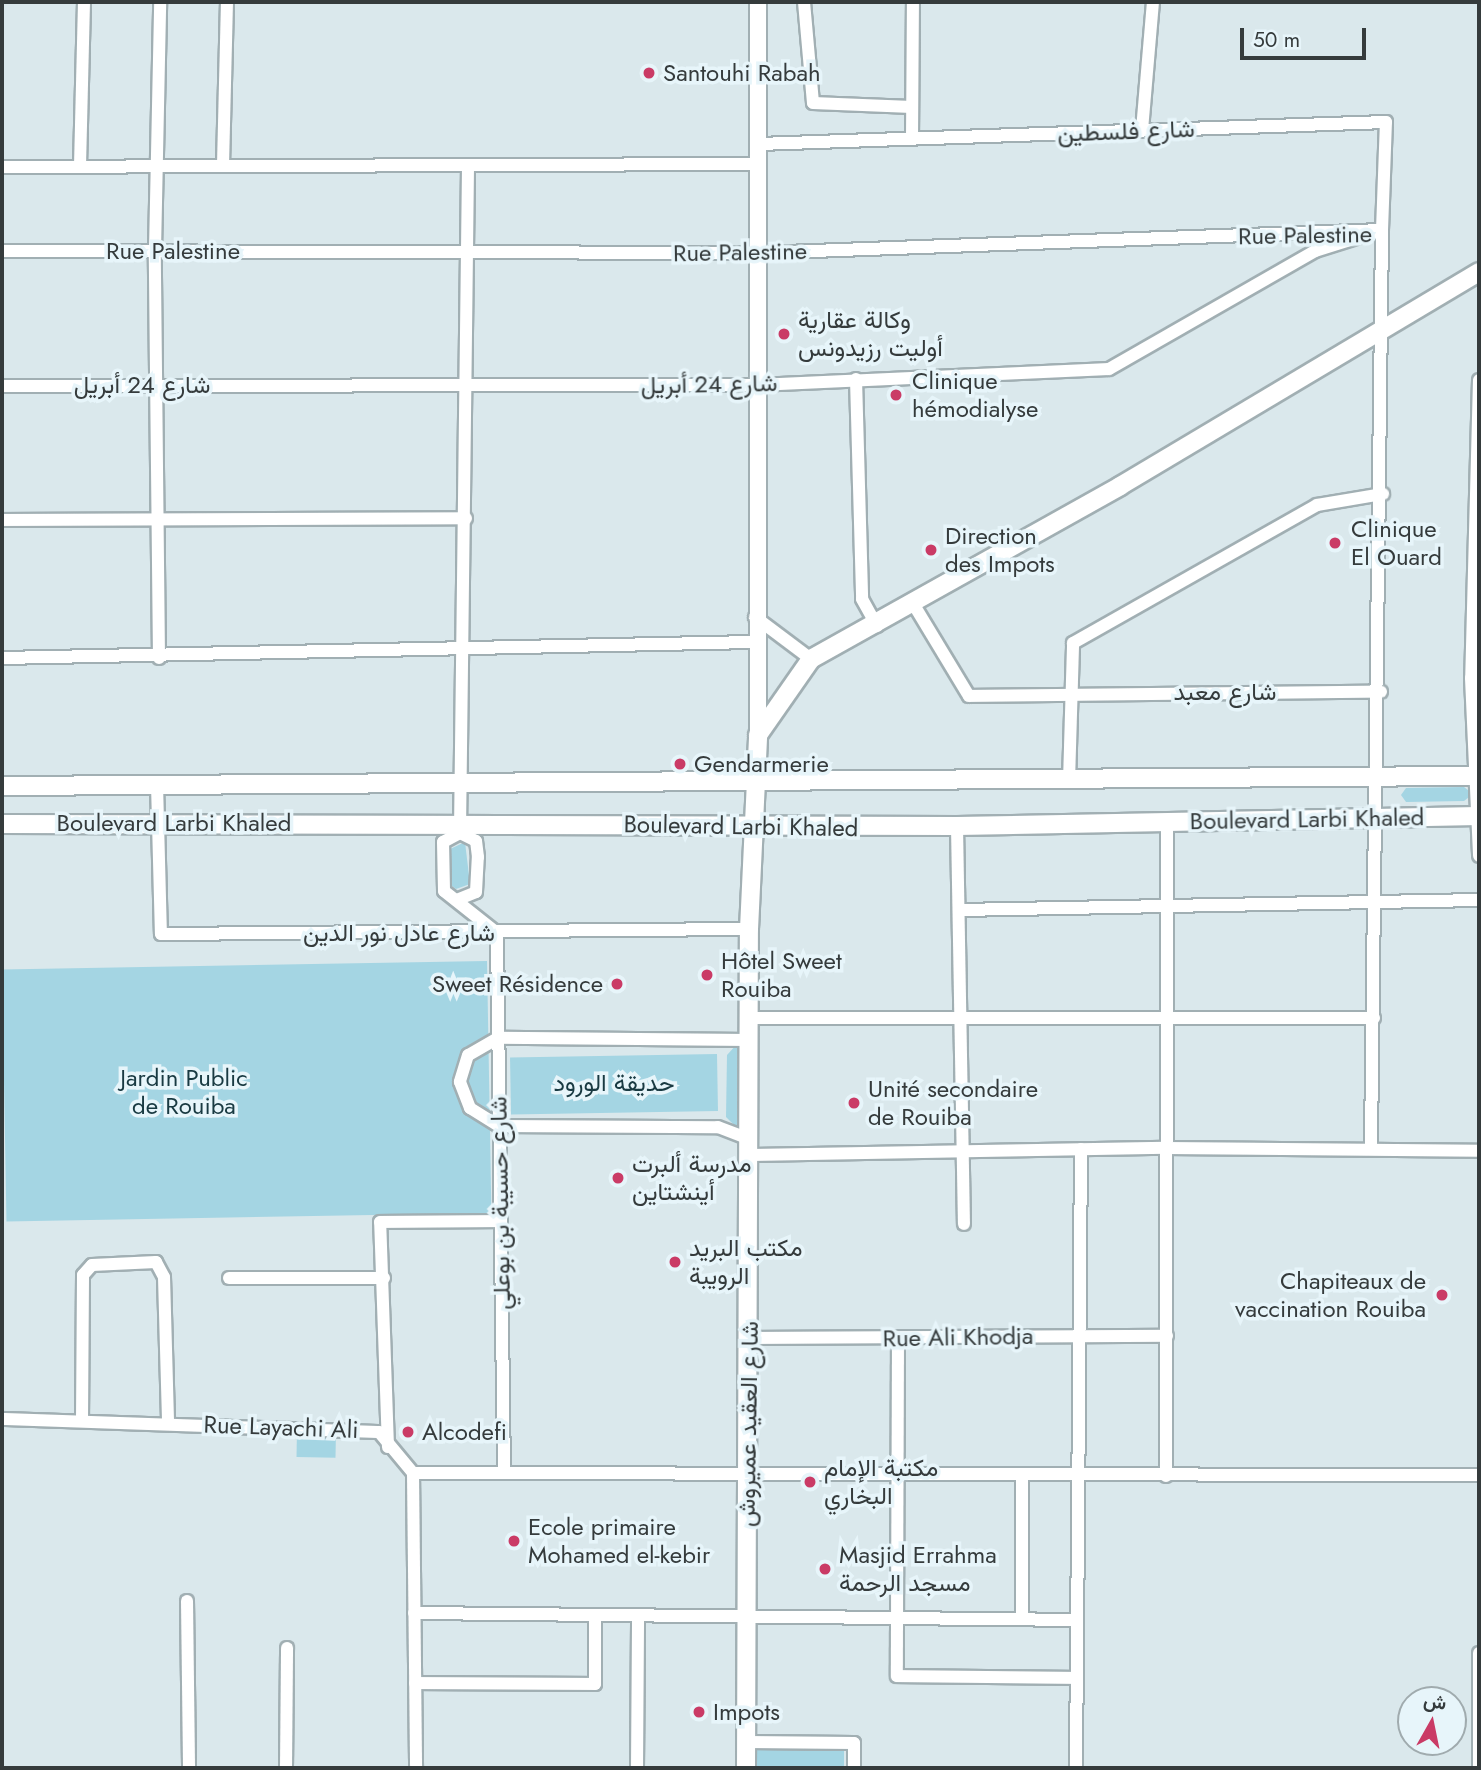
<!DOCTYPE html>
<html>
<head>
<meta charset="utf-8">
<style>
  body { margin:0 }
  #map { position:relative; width:1481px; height:1770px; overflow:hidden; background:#dae8ec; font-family:Jost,Vazirmatn,sans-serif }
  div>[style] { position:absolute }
  .green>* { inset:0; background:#a4d5e3; transform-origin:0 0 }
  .roads { filter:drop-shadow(2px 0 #a1afb3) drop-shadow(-2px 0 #a1afb3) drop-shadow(0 2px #a1afb3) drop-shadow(0 -2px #a1afb3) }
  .minor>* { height:12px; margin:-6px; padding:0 6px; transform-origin:6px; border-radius:6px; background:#fff }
  .tertiary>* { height:16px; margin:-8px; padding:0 8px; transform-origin:8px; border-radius:8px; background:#fff }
  .secondary>* { height:18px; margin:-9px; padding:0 9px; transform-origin:9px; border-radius:9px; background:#fff }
  .dots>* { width:19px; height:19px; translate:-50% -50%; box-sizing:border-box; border:4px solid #e7f5fa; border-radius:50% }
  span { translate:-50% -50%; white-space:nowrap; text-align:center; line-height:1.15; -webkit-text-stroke:7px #e7f5fa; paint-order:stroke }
  .poi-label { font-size:24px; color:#353b3c }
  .left { translate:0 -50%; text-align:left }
  .right { translate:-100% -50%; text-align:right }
  .street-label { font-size:24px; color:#353b3c }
  .park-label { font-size:24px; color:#193a42 }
  .frame { position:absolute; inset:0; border:4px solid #353b3c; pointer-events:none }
  .north { position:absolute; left:1397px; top:1686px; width:70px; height:70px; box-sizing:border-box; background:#e7f5fa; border:2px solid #a0abae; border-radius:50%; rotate:9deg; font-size:19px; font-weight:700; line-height:28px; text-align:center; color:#353b3c }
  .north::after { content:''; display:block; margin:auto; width:24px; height:32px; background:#ca3b66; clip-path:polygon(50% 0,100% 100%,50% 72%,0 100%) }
  .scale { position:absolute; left:1240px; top:28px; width:126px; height:32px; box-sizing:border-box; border:4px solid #353b3c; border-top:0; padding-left:9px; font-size:21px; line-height:24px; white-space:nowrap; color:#353b3c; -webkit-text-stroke:5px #e7f5fa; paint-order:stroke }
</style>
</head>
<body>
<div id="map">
  <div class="green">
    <div style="clip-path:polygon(1464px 787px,1473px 794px,1464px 801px,1406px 802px,1401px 795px,1406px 788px)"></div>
    <div style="clip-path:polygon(465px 842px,470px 884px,456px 889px,448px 883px,448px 850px)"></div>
    <div style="left:487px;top:961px;width:252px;height:485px;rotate:89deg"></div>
    <div style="clip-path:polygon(737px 1044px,738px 1050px,737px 1128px,726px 1117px,727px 1055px)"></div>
    <div style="left:717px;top:1054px;width:57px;height:207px;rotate:89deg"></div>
    <div style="left:297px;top:1429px;width:39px;height:28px;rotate:1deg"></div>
    <div style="left:756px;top:1748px;width:88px;height:20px"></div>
  </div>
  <div class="roads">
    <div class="minor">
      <div style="left:804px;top:2px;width:101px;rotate:84.9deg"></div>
      <div style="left:813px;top:103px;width:99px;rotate:2.3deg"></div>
      <div style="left:1142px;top:130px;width:128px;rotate:-85.1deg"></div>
      <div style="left:912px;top:138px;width:136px;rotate:-89.6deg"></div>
      <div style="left:223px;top:165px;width:163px;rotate:-88.6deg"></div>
      <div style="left:80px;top:166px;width:164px;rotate:-88.6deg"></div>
      <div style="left:2px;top:167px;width:756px;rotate:-0.23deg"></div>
      <div style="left:2px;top:251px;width:756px;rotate:0.15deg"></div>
      <div style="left:758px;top:253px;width:624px;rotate:-2.11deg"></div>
      <div style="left:1382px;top:230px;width:919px;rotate:90.69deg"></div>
      <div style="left:856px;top:379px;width:220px;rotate:88.4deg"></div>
      <div style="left:862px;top:599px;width:31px;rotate:61deg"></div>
      <div style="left:1479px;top:380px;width:298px;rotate:91.5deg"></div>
      <div style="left:1471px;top:678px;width:178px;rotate:87.4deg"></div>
      <div style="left:2px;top:386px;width:756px;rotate:-0.08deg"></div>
      <div style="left:758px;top:385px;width:351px;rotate:-2.6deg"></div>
      <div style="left:1109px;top:369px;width:237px;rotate:-29.8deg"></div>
      <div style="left:1315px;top:251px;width:70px;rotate:-17.4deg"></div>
      <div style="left:1382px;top:230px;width:108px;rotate:-87.9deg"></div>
      <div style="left:1386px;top:122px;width:628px;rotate:177.99deg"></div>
      <div style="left:2px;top:520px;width:464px;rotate:-0.2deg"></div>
      <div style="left:914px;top:605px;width:106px;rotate:58.9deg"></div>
      <div style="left:969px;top:696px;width:412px;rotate:-0.6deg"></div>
      <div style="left:755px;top:617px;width:70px;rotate:36.9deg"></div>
      <div style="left:2px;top:658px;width:753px;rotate:-1.22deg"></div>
      <div style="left:159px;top:658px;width:408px;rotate:-90.6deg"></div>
      <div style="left:155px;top:250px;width:248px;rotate:-88.8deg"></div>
      <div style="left:1069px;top:781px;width:138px;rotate:-88.3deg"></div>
      <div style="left:1073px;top:643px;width:280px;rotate:-29.5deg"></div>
      <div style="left:1317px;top:505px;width:67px;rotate:-9.5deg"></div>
      <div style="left:157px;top:784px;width:150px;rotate:88.5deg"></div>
      <div style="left:161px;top:934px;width:588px;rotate:-0.49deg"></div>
      <div style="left:957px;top:826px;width:398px;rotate:89deg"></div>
      <div style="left:460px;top:831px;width:665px;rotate:-89.31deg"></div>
      <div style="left:459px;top:899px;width:18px;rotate:-22deg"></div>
      <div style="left:476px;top:892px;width:35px;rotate:-87deg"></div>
      <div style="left:478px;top:857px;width:16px;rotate:-97deg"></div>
      <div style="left:476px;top:841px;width:18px;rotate:-153deg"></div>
      <div style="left:460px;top:833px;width:19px;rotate:152deg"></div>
      <div style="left:443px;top:842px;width:49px;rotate:88.8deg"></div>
      <div style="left:444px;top:891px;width:68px;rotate:38.4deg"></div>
      <div style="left:497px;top:933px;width:540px;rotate:89.26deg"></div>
      <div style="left:959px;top:910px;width:520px;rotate:-1.1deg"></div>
      <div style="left:749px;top:1018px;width:625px"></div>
      <div style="left:750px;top:1040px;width:252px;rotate:-179.5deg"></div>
      <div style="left:498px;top:1038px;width:34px;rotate:150deg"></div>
      <div style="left:468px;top:1055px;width:28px;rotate:107deg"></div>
      <div style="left:460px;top:1082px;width:28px;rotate:69deg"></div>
      <div style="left:470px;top:1108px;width:34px;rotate:32deg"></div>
      <div style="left:499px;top:1126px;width:219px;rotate:0.3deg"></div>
      <div style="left:718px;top:1127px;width:34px;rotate:21deg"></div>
      <div style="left:751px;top:1155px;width:415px;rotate:-1deg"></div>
      <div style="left:1166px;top:1148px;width:313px;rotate:0.5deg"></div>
      <div style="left:229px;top:1278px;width:155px"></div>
      <div style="left:750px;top:1338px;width:417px;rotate:-0.3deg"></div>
      <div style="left:898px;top:1338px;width:338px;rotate:90.2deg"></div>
      <div style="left:897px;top:1676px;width:180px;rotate:0.6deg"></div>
      <div style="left:2px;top:1419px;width:377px;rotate:2deg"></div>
      <div style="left:379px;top:1432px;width:53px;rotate:50.3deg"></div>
      <div style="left:413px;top:1473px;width:295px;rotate:89.4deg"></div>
      <div style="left:82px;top:1420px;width:145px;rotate:-89.6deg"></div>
      <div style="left:83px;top:1275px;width:13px;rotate:-48deg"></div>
      <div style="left:92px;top:1265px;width:64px;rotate:-2.7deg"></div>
      <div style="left:156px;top:1262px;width:17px;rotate:62deg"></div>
      <div style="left:164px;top:1277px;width:146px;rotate:88.4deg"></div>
      <div style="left:388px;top:1447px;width:225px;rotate:-92deg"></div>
      <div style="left:380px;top:1222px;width:121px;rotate:-0.5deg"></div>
      <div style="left:413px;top:1473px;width:1066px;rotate:0.11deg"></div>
      <div style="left:1166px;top:1476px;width:655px;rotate:-89.91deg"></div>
      <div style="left:187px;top:1601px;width:167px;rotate:89.3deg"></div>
      <div style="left:414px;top:1613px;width:663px;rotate:0.6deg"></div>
      <div style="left:1022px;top:1619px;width:143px;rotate:-90deg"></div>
      <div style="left:415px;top:1683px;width:180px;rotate:0.3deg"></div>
      <div style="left:595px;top:1684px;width:69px;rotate:-90deg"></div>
      <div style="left:747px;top:1742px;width:107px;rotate:0.5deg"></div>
      <div style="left:854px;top:1743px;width:25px;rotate:90deg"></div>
      <div style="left:286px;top:1768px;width:120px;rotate:-89.5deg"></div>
      <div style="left:637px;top:1768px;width:152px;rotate:-89.6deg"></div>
      <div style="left:1076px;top:1768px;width:619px;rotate:-89.54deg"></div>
      <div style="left:1479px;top:1768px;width:115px;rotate:-90deg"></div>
    </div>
    <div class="tertiary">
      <div style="left:758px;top:2px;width:733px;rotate:90deg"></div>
    </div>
    <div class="secondary">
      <div style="left:2px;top:786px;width:1477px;rotate:-0.39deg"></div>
      <div style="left:2px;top:824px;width:955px;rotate:0.12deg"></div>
      <div style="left:957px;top:826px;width:522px;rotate:-1.1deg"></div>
      <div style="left:746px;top:1768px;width:839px;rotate:-89.8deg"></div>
      <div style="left:749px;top:929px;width:194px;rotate:-87.3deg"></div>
      <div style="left:758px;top:735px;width:93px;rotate:-55.1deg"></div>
      <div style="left:811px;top:659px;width:354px;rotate:-29.2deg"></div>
      <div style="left:1120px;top:486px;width:418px;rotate:-30.8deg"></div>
    </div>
  </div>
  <div class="dots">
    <div style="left:649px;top:73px;background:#ca3b66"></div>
    <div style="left:784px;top:334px;background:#ca3b66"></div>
    <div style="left:896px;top:395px;background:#ca3b66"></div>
    <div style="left:1335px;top:543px;background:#ca3b66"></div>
    <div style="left:931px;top:550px;background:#ca3b66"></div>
    <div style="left:680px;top:764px;background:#ca3b66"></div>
    <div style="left:707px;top:975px;background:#ca3b66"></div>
    <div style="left:617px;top:984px;background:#ca3b66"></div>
    <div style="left:854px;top:1103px;background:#ca3b66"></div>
    <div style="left:618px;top:1178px;background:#ca3b66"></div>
    <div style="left:675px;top:1262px;background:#ca3b66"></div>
    <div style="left:1442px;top:1295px;background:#ca3b66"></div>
    <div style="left:408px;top:1432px;background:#ca3b66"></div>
    <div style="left:810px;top:1482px;background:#ca3b66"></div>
    <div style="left:514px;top:1541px;background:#ca3b66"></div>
    <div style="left:825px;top:1569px;background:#ca3b66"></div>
    <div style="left:699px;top:1712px;background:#ca3b66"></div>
  </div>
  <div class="poi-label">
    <span class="left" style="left:663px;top:73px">Santouhi Rabah</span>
    <span class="left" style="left:798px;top:334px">وكالة عقارية<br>أوليت رزيدونس</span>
    <span class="left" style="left:912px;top:395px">Clinique<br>hémodialyse</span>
    <span class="left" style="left:1351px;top:543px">Clinique<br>El Ouard</span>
    <span class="left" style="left:945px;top:550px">Direction<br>des Impots</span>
    <span class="left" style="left:694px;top:764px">Gendarmerie</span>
    <span class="left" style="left:721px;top:975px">Hôtel Sweet<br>Rouiba</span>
    <span class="right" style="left:603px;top:984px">Sweet Résidence</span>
    <span class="left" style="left:868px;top:1103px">Unité secondaire<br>de Rouiba</span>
    <span class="left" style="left:632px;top:1178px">مدرسة ألبرت<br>أينشتاين</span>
    <span class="left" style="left:689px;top:1262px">مكتب البريد<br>الرويبة</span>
    <span class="right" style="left:1426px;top:1295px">Chapiteaux de<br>vaccination Rouiba</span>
    <span class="left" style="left:422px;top:1432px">Alcodefi</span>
    <span class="left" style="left:824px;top:1482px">مكتبة الإمام<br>البخاري</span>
    <span class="left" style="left:528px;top:1541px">Ecole primaire<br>Mohamed el-kebir</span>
    <span class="left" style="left:839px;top:1569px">Masjid Errahma<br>مسجد الرحمة</span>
    <span class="left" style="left:713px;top:1712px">Impots</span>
  </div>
  <div class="street-label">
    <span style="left:1126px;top:131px;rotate:-2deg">شارع فلسطين</span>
    <span style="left:1305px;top:235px;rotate:-1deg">Rue Palestine</span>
    <span style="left:173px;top:251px">Rue Palestine</span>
    <span style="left:740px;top:252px;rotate:-1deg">Rue Palestine</span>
    <span style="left:709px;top:384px;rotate:-1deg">شارع 24 أبريل</span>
    <span style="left:142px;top:385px">شارع 24 أبريل</span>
    <span style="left:1225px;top:692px">شارع معبد</span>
    <span style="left:1307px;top:819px;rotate:-1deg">Boulevard Larbi Khaled</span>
    <span style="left:174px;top:823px">Boulevard Larbi Khaled</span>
    <span style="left:741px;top:826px;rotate:1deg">Boulevard Larbi Khaled</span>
    <span style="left:399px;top:933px">شارع عادل نور الدين</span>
    <span style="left:500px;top:1203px;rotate:-91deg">شارع حسيبة بن بوعلي</span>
    <span style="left:958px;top:1337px;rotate:-1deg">Rue Ali Khodja</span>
    <span style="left:748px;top:1424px;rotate:-89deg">شارع العقيد عميروش</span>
    <span style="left:281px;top:1427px;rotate:2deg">Rue Layachi Ali</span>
  </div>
  <div class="park-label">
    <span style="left:184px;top:1092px">Jardin Public<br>de Rouiba</span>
    <span style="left:614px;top:1083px">حديقة الورود</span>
  </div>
  <div class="frame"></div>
  <div class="north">ش</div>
  <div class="scale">50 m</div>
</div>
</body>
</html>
